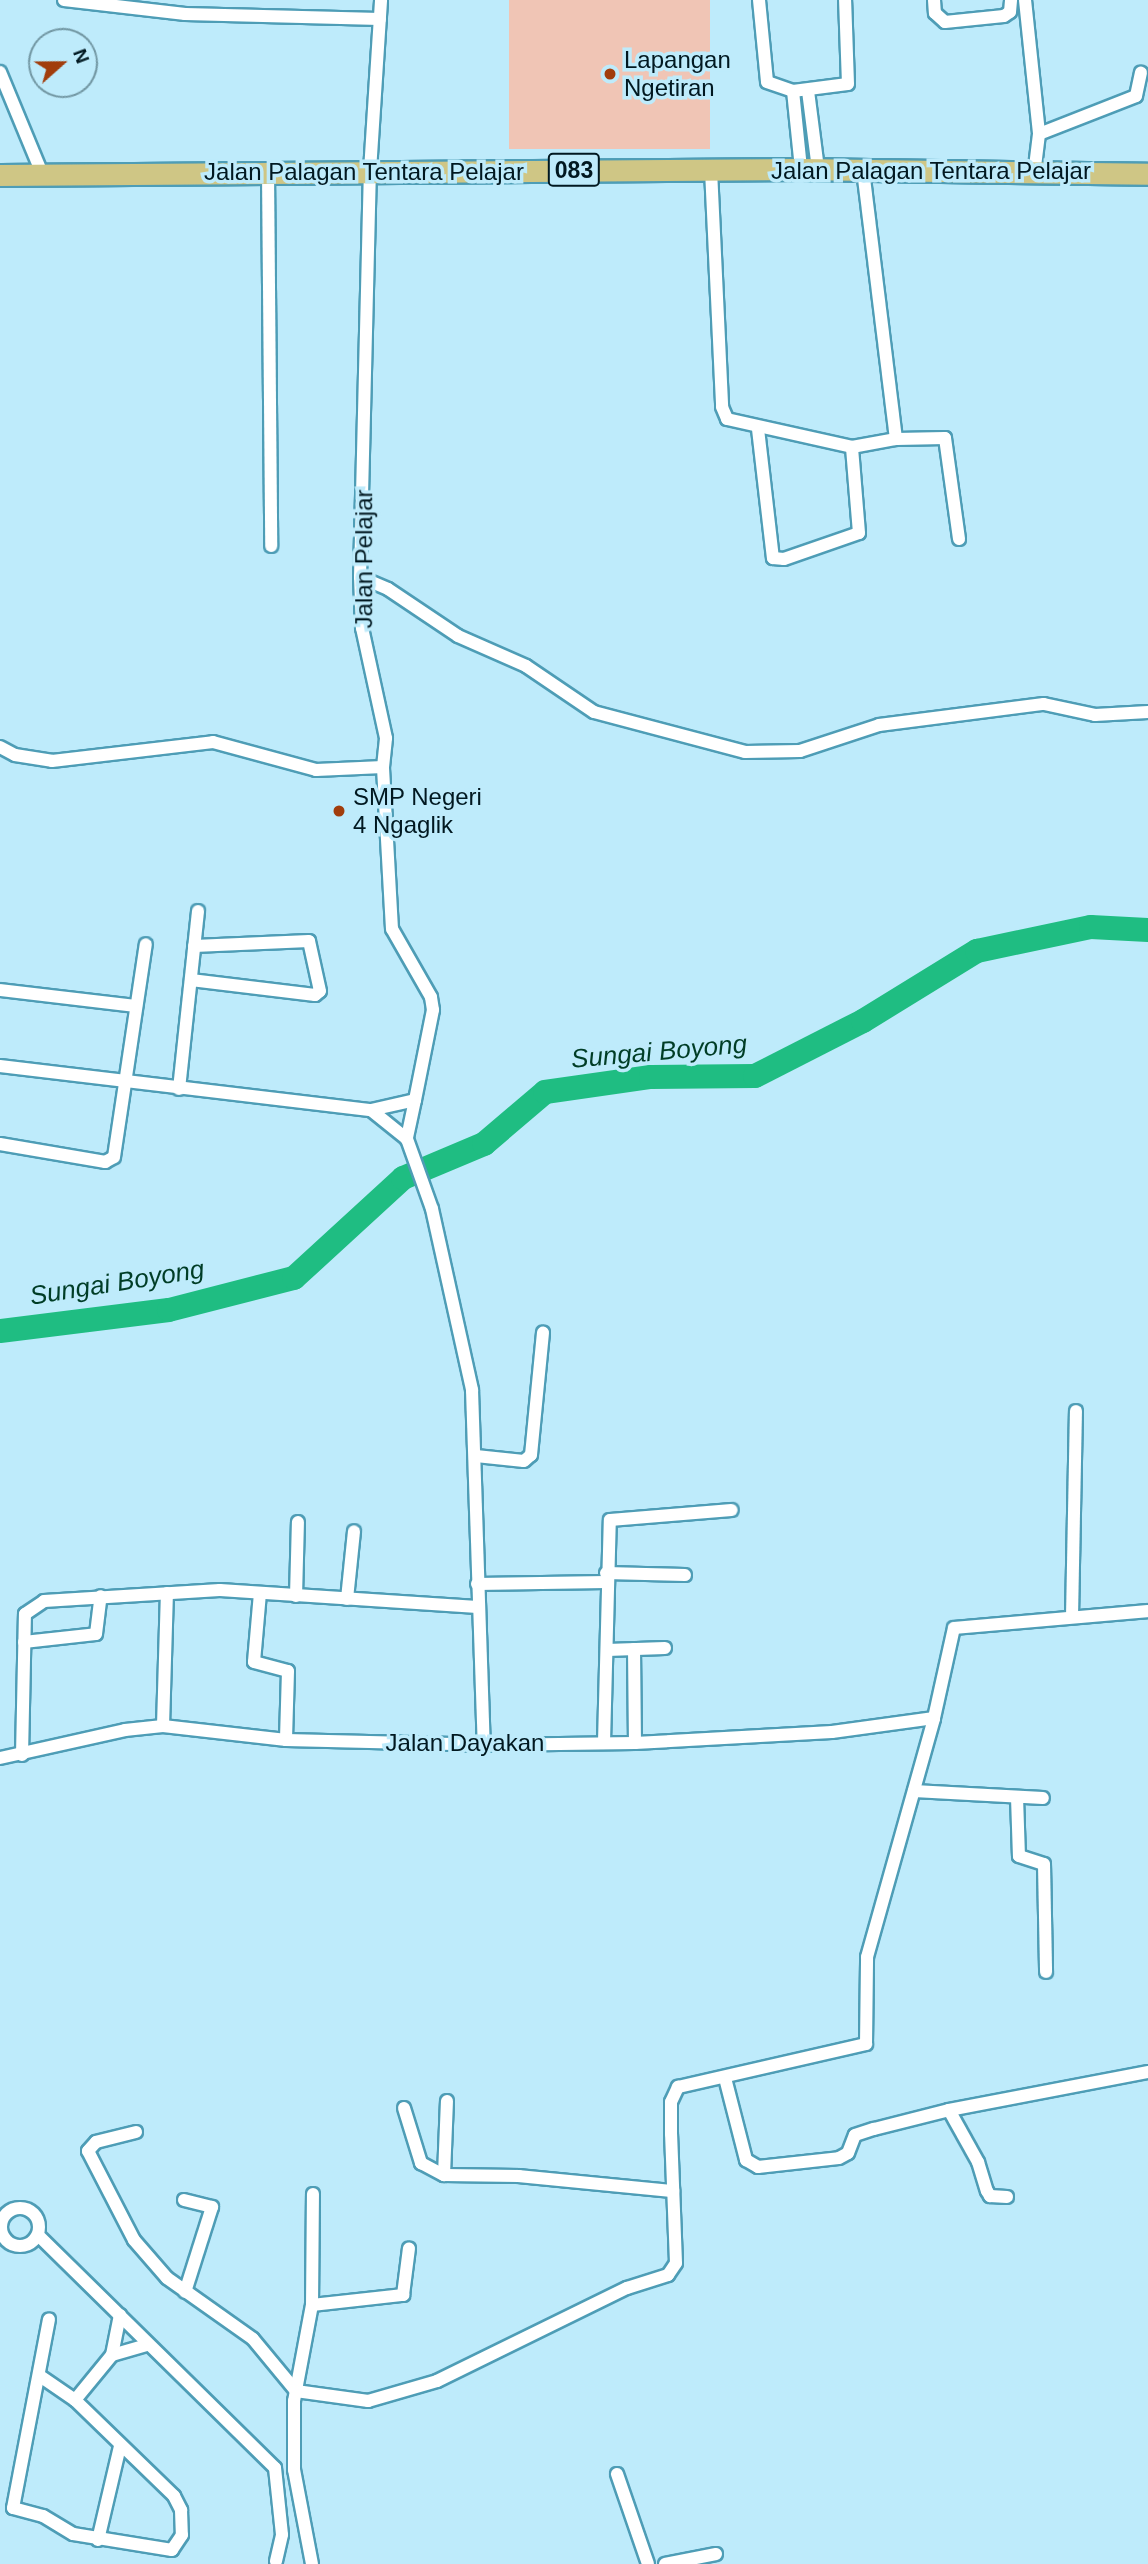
<!DOCTYPE html>
<html>
<head>
<meta charset="utf-8">
<style>
  body { margin:0 }
  #map { position:relative; width:1148px; height:2564px; overflow:hidden; background:#beebfb; font-family:Helvetica,sans-serif }
  div>[style] { position:absolute }
  .green>* { inset:0; background:#f0c5b5; transform-origin:0 0 }
  .river>* { height:24px; margin:-12px; padding:0 12px; transform-origin:12px; border-radius:12px; background:#1fbd82 }
  .roads { filter:drop-shadow(2px 0 #4e9db6) drop-shadow(-2px 0 #4e9db6) drop-shadow(0 2px #4e9db6) drop-shadow(0 -2px #4e9db6) }
  .minor>* { height:12px; margin:-6px; padding:0 6px; transform-origin:6px; border-radius:6px; background:#fff }
  .minor>.ring { margin:-6px; padding:0; box-sizing:content-box; background:none; border:12px solid #fff; border-radius:50% }
  .primary>* { height:21px; margin:-10.5px; padding:0 10.5px; transform-origin:10.5px; border-radius:10.5px; background:#cfc685 }
  .dots>* { width:19px; height:19px; translate:-50% -50%; box-sizing:border-box; border:4px solid #beebfb; border-radius:50% }
  span { translate:-50% -50%; white-space:nowrap; text-align:center; line-height:1.15; -webkit-text-stroke:7px #beebfb; paint-order:stroke }
  .shield-label span { padding:2px 5px; background:#beebfb; border:2px solid; border-radius:5px; -webkit-text-stroke-width:0 }
  .shield-label { font-size:23px; color:#011820; font-weight:700 }
  .poi-label { font-size:24px; color:#011820 }
  .left { translate:0 -50%; text-align:left }
  .street-label { font-size:24px; color:#011820 }
  .water-label { font-size:26px; color:#003d26; font-style:italic }
  .north { position:absolute; left:28px; top:28px; width:70px; height:70px; box-sizing:border-box; background:#beebfb; border:2px solid #7297a3; border-radius:50%; rotate:69deg; font-size:19px; font-weight:700; line-height:28px; text-align:center; color:#011820 }
  .north::after { content:''; display:block; margin:auto; width:24px; height:32px; background:#a13d0c; clip-path:polygon(50% 0,100% 100%,50% 72%,0 100%) }
</style>
</head>
<body>
<div id="map">
  <div class="green">
    <div style="left:509px;top:0;width:201px;height:149px"></div>
  </div>
  <div class="river">
    <div style="left:0;top:1331px;width:170px;rotate:-7.1deg"></div>
    <div style="left:169px;top:1310px;width:129px;rotate:-14.4deg"></div>
    <div style="left:294px;top:1278px;width:148px;rotate:-42.5deg"></div>
    <div style="left:403px;top:1178px;width:88px;rotate:-22.8deg"></div>
    <div style="left:484px;top:1144px;width:80px;rotate:-40.4deg"></div>
    <div style="left:545px;top:1092px;width:107px;rotate:-8.1deg"></div>
    <div style="left:651px;top:1077px;width:104px;rotate:-0.6deg"></div>
    <div style="left:755px;top:1076px;width:121px;rotate:-27deg"></div>
    <div style="left:863px;top:1021px;width:134px;rotate:-31.6deg"></div>
    <div style="left:977px;top:951px;width:116px;rotate:-11.9deg"></div>
    <div style="left:1091px;top:927px;width:57px;rotate:3deg"></div>
  </div>
  <div class="roads">
    <div class="minor">
      <div style="left:64px;top:0;width:122px;rotate:6.6deg"></div>
      <div style="left:185px;top:14px;width:195px;rotate:1.5deg"></div>
      <div style="left:759px;top:0;width:82px;rotate:84.4deg"></div>
      <div style="left:767px;top:82px;width:28px;rotate:19deg"></div>
      <div style="left:793px;top:91px;width:55px;rotate:-7.3deg"></div>
      <div style="left:848px;top:84px;width:84px;rotate:-92deg"></div>
      <div style="left:934px;top:0;width:13px;rotate:86deg"></div>
      <div style="left:935px;top:13px;width:13px;rotate:42deg"></div>
      <div style="left:945px;top:22px;width:59px;rotate:-5.8deg"></div>
      <div style="left:1004px;top:16px;width:7px;rotate:-34deg"></div>
      <div style="left:1010px;top:12px;width:12px;rotate:-85deg"></div>
      <div style="left:1025px;top:0;width:135px;rotate:84deg"></div>
      <div style="left:1039px;top:134px;width:35px;rotate:97deg"></div>
      <div style="left:0;top:72px;width:113px;rotate:67.5deg"></div>
      <div style="left:793px;top:91px;width:78px;rotate:84.1deg"></div>
      <div style="left:808px;top:91px;width:79px;rotate:82.7deg"></div>
      <div style="left:1039px;top:134px;width:104px;rotate:-21.4deg"></div>
      <div style="left:1136px;top:96px;width:24px;rotate:-78deg"></div>
      <div style="left:711px;top:170px;width:237px;rotate:87.3deg"></div>
      <div style="left:722px;top:407px;width:13px;rotate:67deg"></div>
      <div style="left:727px;top:419px;width:128px;rotate:12.6deg"></div>
      <div style="left:852px;top:447px;width:45px;rotate:-10.3deg"></div>
      <div style="left:896px;top:439px;width:272px;rotate:-97deg"></div>
      <div style="left:268px;top:172px;width:374px;rotate:89.5deg"></div>
      <div style="left:758px;top:429px;width:130px;rotate:83.4deg"></div>
      <div style="left:773px;top:558px;width:11px;rotate:5deg"></div>
      <div style="left:784px;top:559px;width:79px;rotate:-19.1deg"></div>
      <div style="left:859px;top:533px;width:86px;rotate:-94.7deg"></div>
      <div style="left:896px;top:439px;width:49px;rotate:-1.2deg"></div>
      <div style="left:945px;top:438px;width:102px;rotate:82.1deg"></div>
      <div style="left:360px;top:577px;width:30px;rotate:23deg"></div>
      <div style="left:388px;top:589px;width:84px;rotate:33.9deg"></div>
      <div style="left:458px;top:636px;width:74px;rotate:23.8deg"></div>
      <div style="left:526px;top:666px;width:82px;rotate:34.1deg"></div>
      <div style="left:594px;top:712px;width:156px;rotate:14.8deg"></div>
      <div style="left:745px;top:752px;width:55px;rotate:-1deg"></div>
      <div style="left:800px;top:751px;width:83px;rotate:-18.2deg"></div>
      <div style="left:879px;top:725px;width:166px;rotate:-7.3deg"></div>
      <div style="left:1044px;top:704px;width:52px;rotate:12.2deg"></div>
      <div style="left:1095px;top:715px;width:53px;rotate:-3.2deg"></div>
      <div style="left:0;top:747px;width:17px;rotate:28deg"></div>
      <div style="left:15px;top:755px;width:37px;rotate:9deg"></div>
      <div style="left:52px;top:761px;width:162px;rotate:-6.7deg"></div>
      <div style="left:213px;top:742px;width:107px;rotate:15.2deg"></div>
      <div style="left:316px;top:770px;width:67px;rotate:-2.6deg"></div>
      <div style="left:191px;top:980px;width:125px;rotate:6.9deg"></div>
      <div style="left:315px;top:995px;width:6px;rotate:-39deg"></div>
      <div style="left:320px;top:991px;width:51px;rotate:-102.4deg"></div>
      <div style="left:309px;top:941px;width:115px;rotate:177.5deg"></div>
      <div style="left:0;top:990px;width:137px;rotate:6.7deg"></div>
      <div style="left:0;top:1066px;width:374px;rotate:6.8deg"></div>
      <div style="left:371px;top:1110px;width:45px;rotate:-12.8deg"></div>
      <div style="left:415px;top:1100px;width:92px;rotate:-78.7deg"></div>
      <div style="left:433px;top:1010px;width:13px;rotate:-99deg"></div>
      <div style="left:431px;top:997px;width:78px;rotate:-119.8deg"></div>
      <div style="left:392px;top:929px;width:162px;rotate:-93.2deg"></div>
      <div style="left:383px;top:767px;width:29px;rotate:-84deg"></div>
      <div style="left:386px;top:738px;width:113px;rotate:-102.3deg"></div>
      <div style="left:362px;top:628px;width:51px;rotate:-92.2deg"></div>
      <div style="left:360px;top:577px;width:406px;rotate:-88.6deg"></div>
      <div style="left:370px;top:171px;width:171px;rotate:-86.3deg"></div>
      <div style="left:179px;top:1089px;width:179px;rotate:-83.9deg"></div>
      <div style="left:415px;top:1100px;width:40px;rotate:102deg"></div>
      <div style="left:407px;top:1139px;width:74px;rotate:70.3deg"></div>
      <div style="left:432px;top:1209px;width:185px;rotate:77.5deg"></div>
      <div style="left:472px;top:1390px;width:355px;rotate:88.1deg"></div>
      <div style="left:371px;top:1110px;width:46px;rotate:38.9deg"></div>
      <div style="left:0;top:1144px;width:107px;rotate:9.7deg"></div>
      <div style="left:105px;top:1162px;width:10px;rotate:-29deg"></div>
      <div style="left:114px;top:1157px;width:215px;rotate:-81.5deg"></div>
      <div style="left:476px;top:1456px;width:48px;rotate:5.9deg"></div>
      <div style="left:524px;top:1461px;width:9px;rotate:-41deg"></div>
      <div style="left:531px;top:1455px;width:123px;rotate:-84.4deg"></div>
      <div style="left:606px;top:1573px;width:79px;rotate:1.5deg"></div>
      <div style="left:477px;top:1584px;width:129px;rotate:-0.9deg"></div>
      <div style="left:260px;top:1593px;width:69px;rotate:95deg"></div>
      <div style="left:254px;top:1662px;width:35px;rotate:15deg"></div>
      <div style="left:288px;top:1671px;width:69px;rotate:91.7deg"></div>
      <div style="left:296px;top:1596px;width:74px;rotate:-88.5deg"></div>
      <div style="left:347px;top:1599px;width:68px;rotate:-84.1deg"></div>
      <div style="left:1072px;top:1617px;width:206px;rotate:-88.9deg"></div>
      <div style="left:24px;top:1642px;width:72px;rotate:-6.3deg"></div>
      <div style="left:96px;top:1634px;width:38px;rotate:-83deg"></div>
      <div style="left:634px;top:1649px;width:94px;rotate:89.4deg"></div>
      <div style="left:607px;top:1650px;width:58px;rotate:-2deg"></div>
      <div style="left:163px;top:1726px;width:133px;rotate:-88.3deg"></div>
      <div style="left:604px;top:1742px;width:222px;rotate:-88.5deg"></div>
      <div style="left:610px;top:1520px;width:122px;rotate:-4.7deg"></div>
      <div style="left:22px;top:1755px;width:141px;rotate:-88.8deg"></div>
      <div style="left:25px;top:1614px;width:23px;rotate:-34deg"></div>
      <div style="left:44px;top:1601px;width:176px;rotate:-3.6deg"></div>
      <div style="left:220px;top:1590px;width:258px;rotate:3.8deg"></div>
      <div style="left:0;top:1758px;width:128px;rotate:-12.6deg"></div>
      <div style="left:125px;top:1730px;width:38px;rotate:-6deg"></div>
      <div style="left:163px;top:1726px;width:124px;rotate:6.5deg"></div>
      <div style="left:286px;top:1740px;width:198px;rotate:1.4deg"></div>
      <div style="left:484px;top:1745px;width:151px;rotate:-0.8deg"></div>
      <div style="left:635px;top:1743px;width:197px;rotate:-3.2deg"></div>
      <div style="left:832px;top:1732px;width:103px;rotate:-7.8deg"></div>
      <div style="left:914px;top:1791px;width:129px;rotate:3.1deg"></div>
      <div style="left:1017px;top:1797px;width:59px;rotate:88.1deg"></div>
      <div style="left:1019px;top:1856px;width:26px;rotate:18deg"></div>
      <div style="left:1044px;top:1864px;width:108px;rotate:88.9deg"></div>
      <div style="left:725px;top:2078px;width:85px;rotate:75.6deg"></div>
      <div style="left:746px;top:2160px;width:14px;rotate:30deg"></div>
      <div style="left:758px;top:2167px;width:81px;rotate:-6.3deg"></div>
      <div style="left:839px;top:2158px;width:10px;rotate:-29deg"></div>
      <div style="left:848px;top:2153px;width:19px;rotate:-69deg"></div>
      <div style="left:855px;top:2135px;width:20px;rotate:-18deg"></div>
      <div style="left:874px;top:2129px;width:77px;rotate:-14.2deg"></div>
      <div style="left:949px;top:2110px;width:203px;rotate:-10.8deg"></div>
      <div style="left:404px;top:2108px;width:58px;rotate:72.8deg"></div>
      <div style="left:421px;top:2163px;width:26px;rotate:28deg"></div>
      <div style="left:444px;top:2175px;width:75px;rotate:0.8deg"></div>
      <div style="left:519px;top:2176px;width:155px;rotate:5.6deg"></div>
      <div style="left:949px;top:2110px;width:60px;rotate:60.9deg"></div>
      <div style="left:978px;top:2162px;width:30px;rotate:73deg"></div>
      <div style="left:987px;top:2191px;width:6px;rotate:59deg"></div>
      <div style="left:990px;top:2196px;width:17px;rotate:3deg"></div>
      <div style="left:136px;top:2132px;width:41px;rotate:166deg"></div>
      <div style="left:96px;top:2142px;width:12px;rotate:132deg"></div>
      <div style="left:88px;top:2151px;width:100px;rotate:62.7deg"></div>
      <div style="left:134px;top:2240px;width:50px;rotate:49deg"></div>
      <div style="left:167px;top:2278px;width:105px;rotate:35.3deg"></div>
      <div style="left:253px;top:2339px;width:67px;rotate:50.4deg"></div>
      <div style="left:296px;top:2391px;width:73px;rotate:7.9deg"></div>
      <div style="left:368px;top:2401px;width:72px;rotate:-16.2deg"></div>
      <div style="left:437px;top:2381px;width:212px;rotate:-26.1deg"></div>
      <div style="left:627px;top:2288px;width:43px;rotate:-17.6deg"></div>
      <div style="left:668px;top:2275px;width:14px;rotate:-56deg"></div>
      <div style="left:676px;top:2263px;width:129px;rotate:-92.2deg"></div>
      <div style="left:671px;top:2134px;width:32px;rotate:-90deg"></div>
      <div style="left:671px;top:2102px;width:17px;rotate:-65deg"></div>
      <div style="left:678px;top:2087px;width:193px;rotate:-12.9deg"></div>
      <div style="left:866px;top:2044px;width:87px;rotate:-89.3deg"></div>
      <div style="left:867px;top:1957px;width:248px;rotate:-74.3deg"></div>
      <div style="left:934px;top:1718px;width:92px;rotate:-77.5deg"></div>
      <div style="left:954px;top:1628px;width:195px;rotate:-5deg"></div>
      <div style="left:444px;top:2175px;width:74px;rotate:-87.7deg"></div>
      <div style="left:184px;top:2200px;width:29px;rotate:14deg"></div>
      <div style="left:212px;top:2207px;width:89px;rotate:107.6deg"></div>
      <div class="ring" style="left:1px;top:2208px;width:26px;height:26px"></div>
      <div style="left:39px;top:2236px;width:331px;rotate:44.5deg"></div>
      <div style="left:275px;top:2468px;width:67px;rotate:84deg"></div>
      <div style="left:282px;top:2535px;width:27px;rotate:103deg"></div>
      <div style="left:312px;top:2305px;width:92px;rotate:-6.3deg"></div>
      <div style="left:403px;top:2295px;width:47px;rotate:-82.7deg"></div>
      <div style="left:112px;top:2355px;width:37px;rotate:-16deg"></div>
      <div style="left:40px;top:2376px;width:42px;rotate:34.4deg"></div>
      <div style="left:75px;top:2400px;width:138px;rotate:44.1deg"></div>
      <div style="left:174px;top:2496px;width:16px;rotate:63deg"></div>
      <div style="left:181px;top:2510px;width:25px;rotate:88deg"></div>
      <div style="left:182px;top:2535px;width:18px;rotate:124deg"></div>
      <div style="left:172px;top:2550px;width:100px;rotate:-170.8deg"></div>
      <div style="left:73px;top:2534px;width:35px;rotate:-149deg"></div>
      <div style="left:43px;top:2516px;width:31px;rotate:-165deg"></div>
      <div style="left:13px;top:2508px;width:192px;rotate:-79.2deg"></div>
      <div style="left:75px;top:2400px;width:58px;rotate:-50.6deg"></div>
      <div style="left:112px;top:2355px;width:41px;rotate:-78.7deg"></div>
      <div style="left:617px;top:2474px;width:95px;rotate:71deg"></div>
      <div style="left:98px;top:2540px;width:97px;rotate:-76.8deg"></div>
      <div style="left:312px;top:2564px;width:96px;rotate:-100.8deg"></div>
      <div style="left:294px;top:2470px;width:69px;rotate:-90deg"></div>
      <div style="left:294px;top:2401px;width:98px;rotate:-79.4deg"></div>
      <div style="left:312px;top:2305px;width:111px;rotate:-89.5deg"></div>
      <div style="left:665px;top:2564px;width:52px;rotate:-11.1deg"></div>
    </div>
    <div class="primary">
      <div style="left:0;top:175px;width:801px;rotate:-0.43deg"></div>
      <div style="left:801px;top:169px;width:347px;rotate:0.8deg"></div>
    </div>
  </div>
  <div class="dots">
    <div style="left:610px;top:74px;background:#a13d0c"></div>
    <div style="left:339px;top:811px;background:#a13d0c"></div>
  </div>
  <div class="shield-label">
    <span style="left:574px;top:170px">083</span>
  </div>
  <div class="poi-label">
    <span class="left" style="left:624px;top:74px">Lapangan<br>Ngetiran</span>
    <span class="left" style="left:353px;top:811px">SMP Negeri<br>4 Ngaglik</span>
  </div>
  <div class="street-label">
    <span style="left:931px;top:171px">Jalan Palagan Tentara Pelajar</span>
    <span style="left:364px;top:172px">Jalan Palagan Tentara Pelajar</span>
    <span style="left:364px;top:559px;rotate:-90deg">Jalan Pelajar</span>
    <span style="left:465px;top:1743px">Jalan Dayakan</span>
  </div>
  <div class="water-label">
    <span style="left:659px;top:1052px;rotate:-5deg">Sungai Boyong</span>
    <span style="left:117px;top:1283px;rotate:-9deg">Sungai Boyong</span>
  </div>
  <div class="north">N</div>
</div>
</body>
</html>
